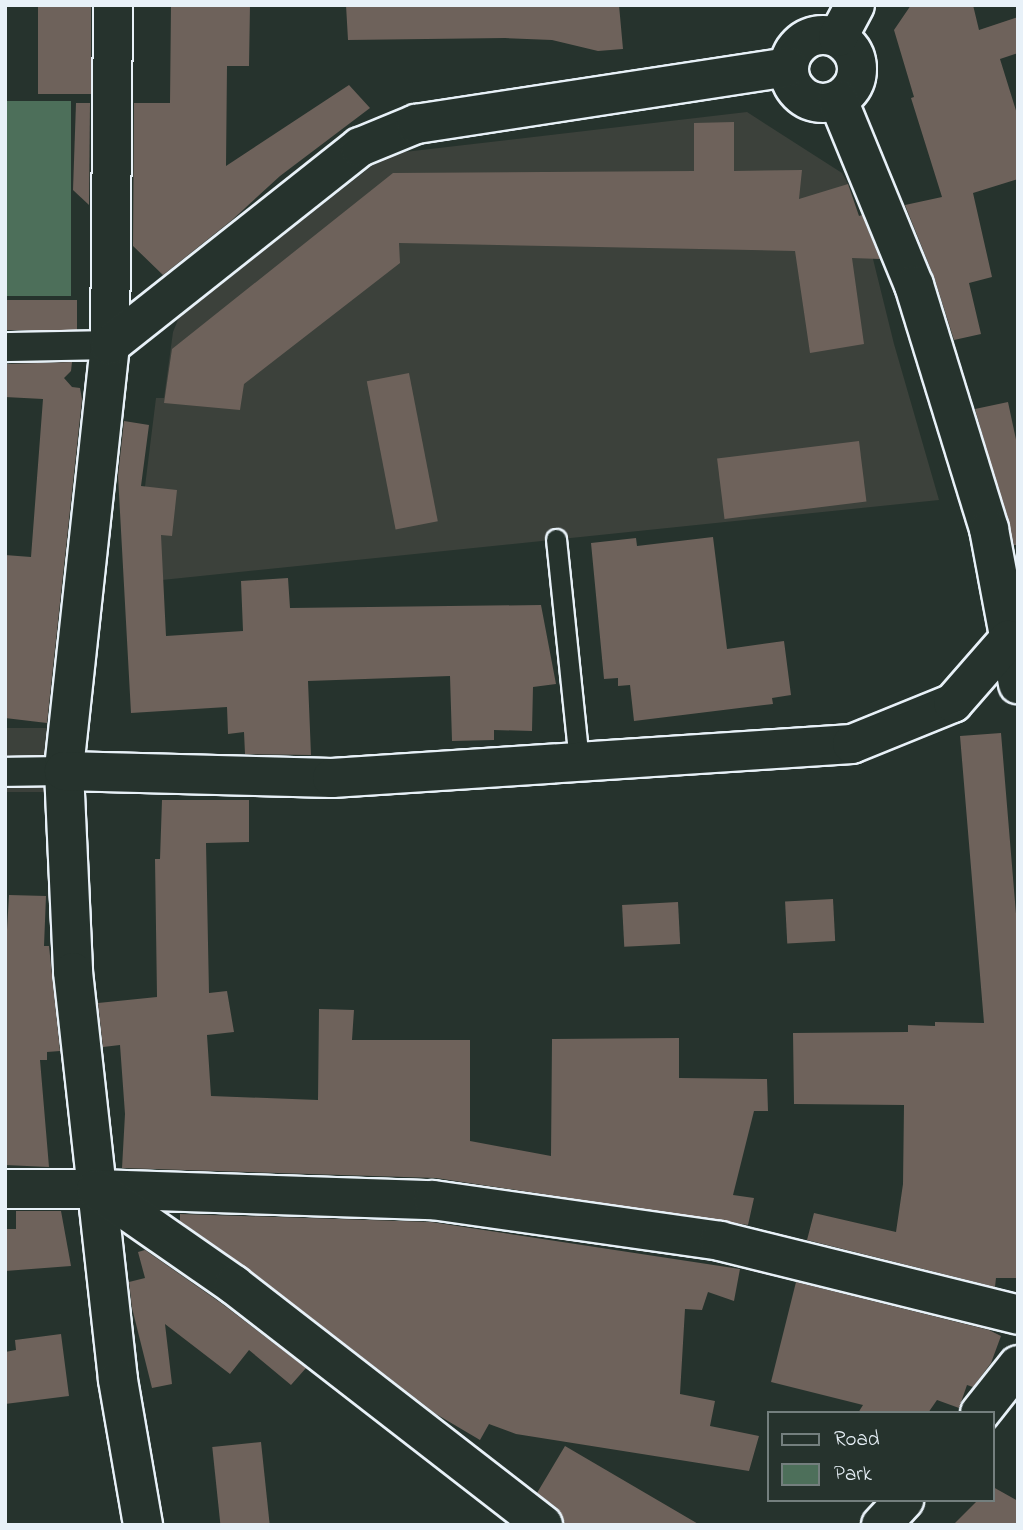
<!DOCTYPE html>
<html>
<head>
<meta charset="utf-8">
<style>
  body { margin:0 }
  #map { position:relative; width:1023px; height:1530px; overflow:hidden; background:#26332d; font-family:"Indie Flower",sans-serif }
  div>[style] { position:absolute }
  .built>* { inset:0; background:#3c413b }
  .green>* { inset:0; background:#4d6f5a; transform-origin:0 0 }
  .building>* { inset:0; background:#6e625b; transform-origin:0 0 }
  .roads { filter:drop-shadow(2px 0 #e8f1f8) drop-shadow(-2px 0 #e8f1f8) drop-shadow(0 2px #e8f1f8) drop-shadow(0 -2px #e8f1f8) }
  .service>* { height:19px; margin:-9.5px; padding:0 9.5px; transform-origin:9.5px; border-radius:9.5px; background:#26332d }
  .pedestrian>* { height:28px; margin:-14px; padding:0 14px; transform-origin:14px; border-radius:14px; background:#26332d }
  .minor>* { height:38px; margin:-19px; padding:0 19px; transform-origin:19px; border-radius:19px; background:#26332d }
  .minor>.ring { margin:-19px; padding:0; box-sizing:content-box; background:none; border:38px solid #26332d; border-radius:50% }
  span { translate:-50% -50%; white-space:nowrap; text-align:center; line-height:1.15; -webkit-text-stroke:5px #26332d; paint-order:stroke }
  .frame { position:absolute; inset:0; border:7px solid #e8f1f8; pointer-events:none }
  .legend { position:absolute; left:767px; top:1411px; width:228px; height:91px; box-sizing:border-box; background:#26332d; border:2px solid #747f7e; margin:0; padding:9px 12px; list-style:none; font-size:21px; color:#e8f1f8 }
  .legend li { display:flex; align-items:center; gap:14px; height:35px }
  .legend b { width:35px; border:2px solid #747f7e }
</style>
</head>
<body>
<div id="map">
  <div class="built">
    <div style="clip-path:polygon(747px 112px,842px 173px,848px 184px,873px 259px,894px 344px,939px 500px,133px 583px,156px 398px,164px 398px,173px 332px,179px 317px,387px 154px)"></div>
    <div style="clip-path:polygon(5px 728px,52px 728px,45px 792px,5px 792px)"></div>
  </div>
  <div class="green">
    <div style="left:5px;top:101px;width:66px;height:195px"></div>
  </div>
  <div class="building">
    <div style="left:38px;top:5px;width:53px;height:89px"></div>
    <div style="clip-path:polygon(171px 5px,250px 5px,249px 66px,227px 66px,226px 166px,349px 85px,370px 108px,280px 176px,232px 220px,163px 275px,133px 246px,134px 103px,170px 103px)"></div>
    <div style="clip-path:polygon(346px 5px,619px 5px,623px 49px,598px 51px,552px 40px,505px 38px,348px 40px)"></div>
    <div style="clip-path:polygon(911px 5px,973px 5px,979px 30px,1018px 17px,1018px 53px,1000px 59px,1018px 117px,1018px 179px,973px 193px,992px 277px,969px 283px,981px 334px,954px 340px,934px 277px,905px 205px,942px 197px,911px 98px,914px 97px,894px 30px)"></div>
    <div style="clip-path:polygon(76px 103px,90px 103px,89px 205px,73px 190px)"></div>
    <div style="clip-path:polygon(734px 122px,734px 171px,802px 170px,799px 199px,848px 184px,859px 216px,862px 215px,880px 259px,852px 258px,864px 344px,810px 353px,795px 251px,399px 243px,400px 263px,244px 384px,240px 410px,164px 403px,172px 349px,393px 173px,694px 171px,694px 123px)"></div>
    <div style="left:5px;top:300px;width:72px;height:30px"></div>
    <div style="clip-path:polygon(72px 362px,71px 371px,64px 378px,72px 387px,80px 388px,82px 399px,47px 723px,5px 718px,5px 555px,31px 557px,43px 399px,5px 397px,5px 364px)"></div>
    <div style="left:409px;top:373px;width:151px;height:43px;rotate:79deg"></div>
    <div style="clip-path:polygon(1008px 402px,1018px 449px,1018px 545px,1014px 545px,975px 409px)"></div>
    <div style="clip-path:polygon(124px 421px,149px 425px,141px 486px,177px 490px,172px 536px,161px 535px,166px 636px,243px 631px,241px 581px,288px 578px,290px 608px,541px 605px,556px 684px,533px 687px,532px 731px,494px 730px,494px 740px,452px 741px,450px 676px,308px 681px,311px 755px,245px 754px,244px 732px,228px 734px,227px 707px,131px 713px,118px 476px)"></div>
    <div style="left:859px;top:441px;width:61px;height:143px;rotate:83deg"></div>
    <div style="clip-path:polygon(713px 537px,727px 649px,784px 641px,791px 695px,772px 698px,773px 704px,634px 721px,630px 685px,618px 686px,618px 678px,604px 679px,591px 543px,636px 538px,637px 546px)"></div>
    <div style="clip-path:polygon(1001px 733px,1018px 938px,1018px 1278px,996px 1278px,995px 1287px,807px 1240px,814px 1213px,896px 1232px,903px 1184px,904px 1105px,794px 1104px,793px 1033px,908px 1032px,908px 1025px,935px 1026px,935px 1022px,984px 1023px,960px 736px)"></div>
    <div style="clip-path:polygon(162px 800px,249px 800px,249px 842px,206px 843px,209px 993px,227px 991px,234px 1032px,207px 1035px,211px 1096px,318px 1100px,319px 1009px,354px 1010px,352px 1040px,470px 1040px,470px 1141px,551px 1156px,552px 1039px,679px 1038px,679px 1078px,767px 1079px,768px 1111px,754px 1111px,733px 1195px,754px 1198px,748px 1225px,436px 1178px,122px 1168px,125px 1114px,120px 1045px,103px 1047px,98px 1003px,157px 997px,155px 859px,160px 859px)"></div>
    <div style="clip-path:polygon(9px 895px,46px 896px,44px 946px,49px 946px,60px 1051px,47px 1052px,47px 1060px,40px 1060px,49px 1167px,5px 1165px,5px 964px)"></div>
    <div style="left:833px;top:899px;width:42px;height:48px;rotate:87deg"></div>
    <div style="left:678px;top:902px;width:42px;height:56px;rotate:87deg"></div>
    <div style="clip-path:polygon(16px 1211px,61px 1211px,71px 1266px,5px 1271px,5px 1229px,16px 1229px)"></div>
    <div style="clip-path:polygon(180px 1214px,431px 1222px,740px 1269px,734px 1301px,708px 1292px,702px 1310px,685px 1309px,680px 1394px,715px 1401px,710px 1426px,759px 1436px,749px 1471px,516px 1434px,489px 1424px,480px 1440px,436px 1414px,247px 1268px,180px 1221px)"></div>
    <div style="clip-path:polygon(145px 1250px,221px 1303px,306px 1368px,291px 1385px,249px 1350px,230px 1374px,165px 1324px,172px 1384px,152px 1388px,132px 1308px,129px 1282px,145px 1278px,138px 1252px)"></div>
    <div style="clip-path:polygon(796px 1282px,989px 1330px,1001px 1336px,991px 1363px,973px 1387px,967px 1385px,959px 1408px,937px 1400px,928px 1413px,858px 1413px,863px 1405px,771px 1382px)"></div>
    <div style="clip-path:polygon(61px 1334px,69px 1396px,5px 1404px,5px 1352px,16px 1350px,15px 1340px)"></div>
    <div style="left:261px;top:1442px;width:83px;height:49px;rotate:84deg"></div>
    <div style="clip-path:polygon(565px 1446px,700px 1525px,564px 1525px,557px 1508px,537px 1493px)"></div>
    <div style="clip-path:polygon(993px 1487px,1018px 1501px,1018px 1525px,953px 1525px,978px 1500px,993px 1500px)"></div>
  </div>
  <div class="roads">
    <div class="service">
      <div style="left:556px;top:539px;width:225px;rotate:84.1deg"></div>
    </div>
    <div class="pedestrian">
      <div style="left:5px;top:347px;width:105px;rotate:-1.1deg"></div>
      <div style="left:5px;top:772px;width:59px;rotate:-1deg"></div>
    </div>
    <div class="minor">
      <div style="left:113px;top:5px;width:340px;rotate:90.5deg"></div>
      <div style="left:110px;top:345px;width:428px;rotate:96.2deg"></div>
      <div style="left:64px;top:771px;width:201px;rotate:87.4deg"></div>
      <div style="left:73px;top:972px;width:410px;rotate:83.7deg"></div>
      <div style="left:118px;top:1380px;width:147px;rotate:80.2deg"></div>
      <div class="ring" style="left:789px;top:35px;width:30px;height:30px"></div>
      <div style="left:838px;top:37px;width:36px;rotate:-62deg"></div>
      <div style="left:838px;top:100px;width:200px;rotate:67.7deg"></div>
      <div style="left:914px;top:285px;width:255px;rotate:72.9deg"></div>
      <div style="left:989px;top:529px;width:158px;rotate:79.4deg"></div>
      <div style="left:110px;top:345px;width:319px;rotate:-38.4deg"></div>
      <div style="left:360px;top:147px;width:61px;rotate:-22.3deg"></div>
      <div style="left:416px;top:124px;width:376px;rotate:-8.7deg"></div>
      <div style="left:64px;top:771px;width:268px;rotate:1.5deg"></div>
      <div style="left:332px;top:778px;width:521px;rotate:-3.74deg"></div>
      <div style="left:852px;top:744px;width:109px;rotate:-22.1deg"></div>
      <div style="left:953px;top:703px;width:84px;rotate:-48.9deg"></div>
      <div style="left:5px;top:1189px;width:91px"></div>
      <div style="left:96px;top:1189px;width:337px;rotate:1.9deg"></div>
      <div style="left:433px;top:1200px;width:290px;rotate:8.1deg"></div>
      <div style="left:720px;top:1241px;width:307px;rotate:13.9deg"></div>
      <div style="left:96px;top:1189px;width:168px;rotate:34.8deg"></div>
      <div style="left:234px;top:1285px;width:391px;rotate:37.8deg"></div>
      <div style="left:980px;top:1413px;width:61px;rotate:-51.6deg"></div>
      <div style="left:881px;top:1525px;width:34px;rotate:-47deg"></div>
    </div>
  </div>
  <div class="frame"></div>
  <ul class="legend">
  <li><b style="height:9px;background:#26332d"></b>Road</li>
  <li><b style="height:19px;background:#4d6f5a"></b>Park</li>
  </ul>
</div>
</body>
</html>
